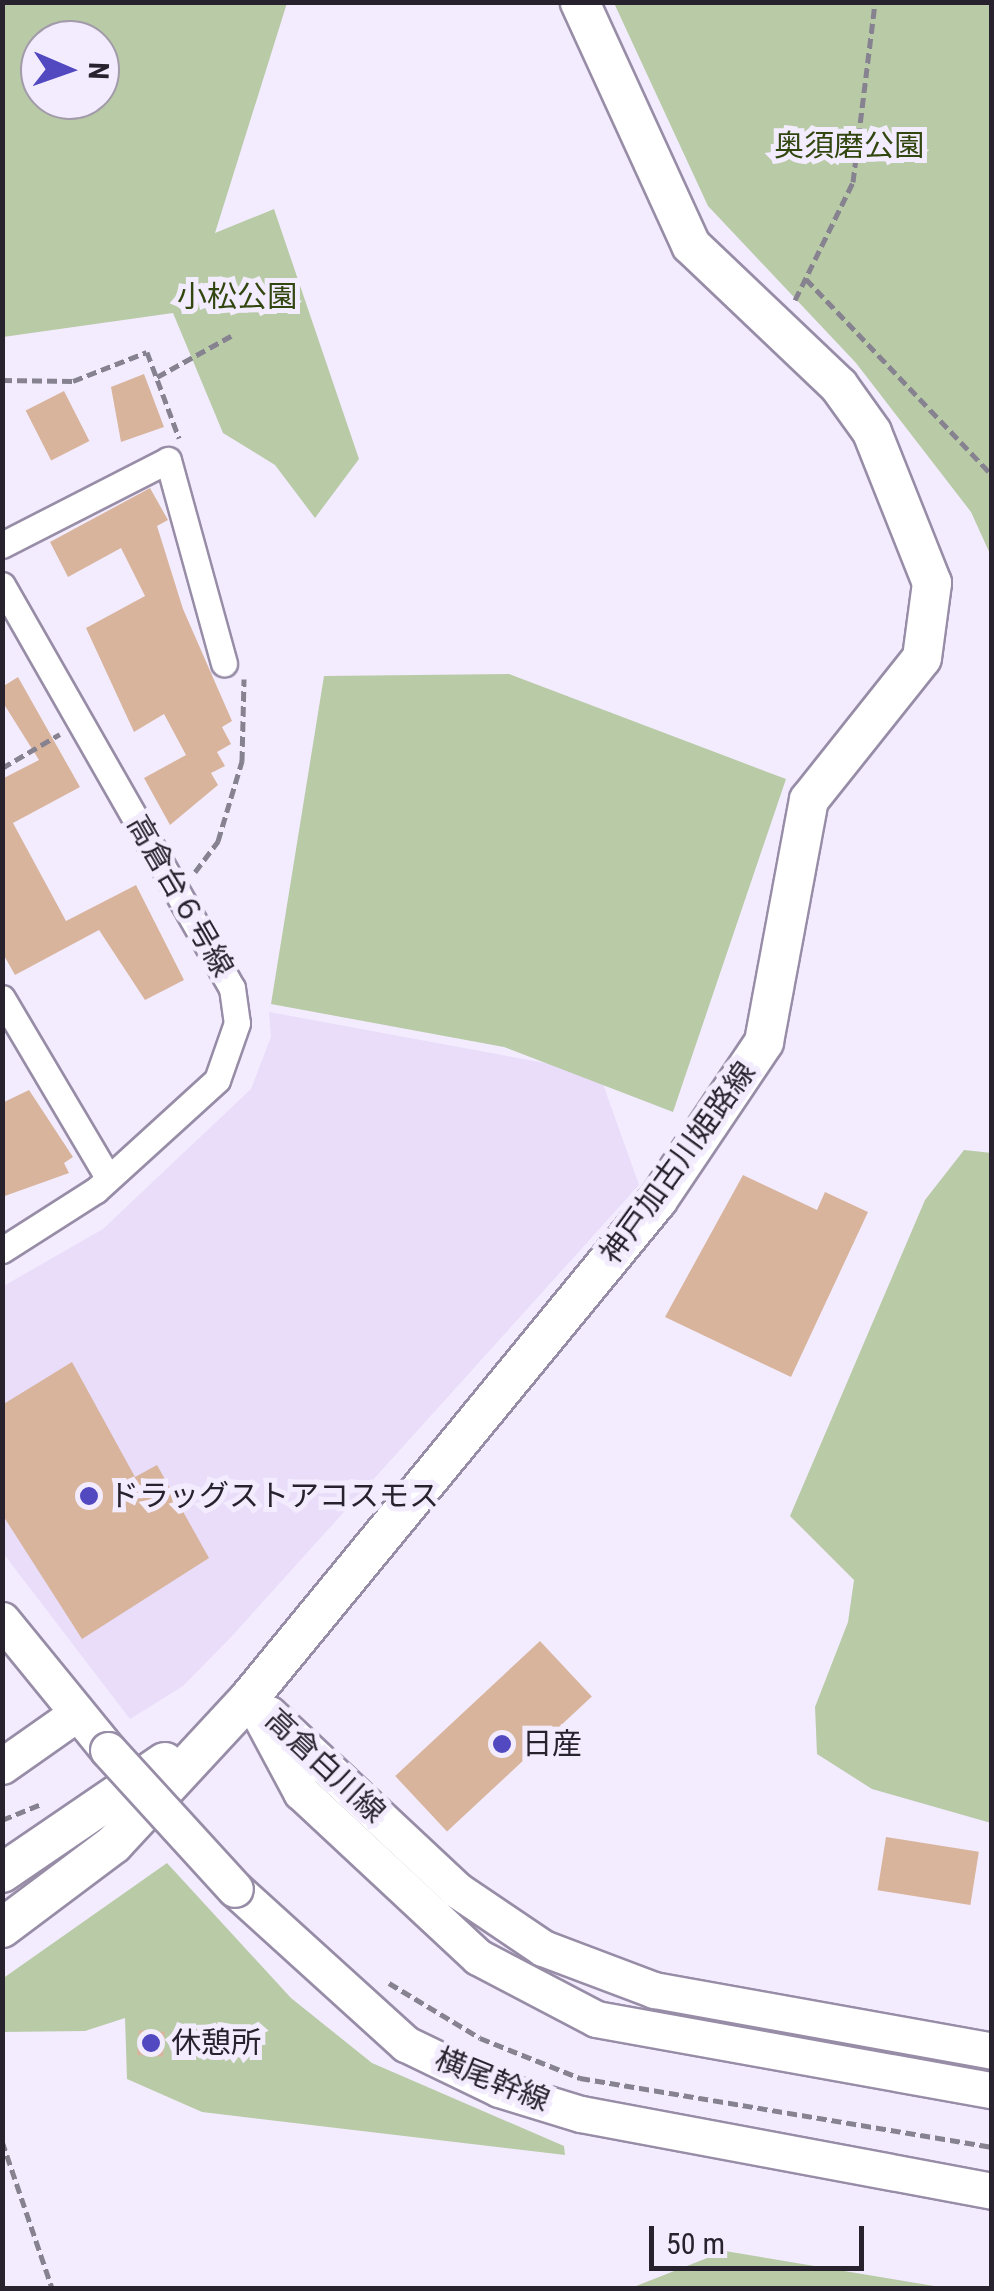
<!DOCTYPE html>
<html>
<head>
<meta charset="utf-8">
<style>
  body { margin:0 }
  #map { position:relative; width:994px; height:2291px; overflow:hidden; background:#f3ecfe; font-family:"Roboto Condensed","Noto Sans JP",sans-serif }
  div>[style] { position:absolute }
  .built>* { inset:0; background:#e9ddfa }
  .green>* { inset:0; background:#b9caa7 }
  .building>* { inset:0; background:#d8b49d; transform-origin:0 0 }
  .path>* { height:5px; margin-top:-2.5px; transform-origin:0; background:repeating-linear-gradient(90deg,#878290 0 10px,transparent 0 15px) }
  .roads { filter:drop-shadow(2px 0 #988da7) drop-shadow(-2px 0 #988da7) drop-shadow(0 2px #988da7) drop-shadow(0 -2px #988da7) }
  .street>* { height:25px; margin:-12.5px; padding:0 12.5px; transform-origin:12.5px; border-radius:12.5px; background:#fff }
  .secondary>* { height:35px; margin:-17.5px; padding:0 17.5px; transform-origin:17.5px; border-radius:17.5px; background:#fff }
  .primary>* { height:38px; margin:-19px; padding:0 19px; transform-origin:19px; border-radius:19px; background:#fff }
  .bridges { filter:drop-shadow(2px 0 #988da7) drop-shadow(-2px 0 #988da7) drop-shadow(0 2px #988da7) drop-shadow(0 -2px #988da7) }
  .secondary-bridge>* { height:35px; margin:-17.5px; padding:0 17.5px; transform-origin:17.5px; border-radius:17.5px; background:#fff }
  .dots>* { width:28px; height:28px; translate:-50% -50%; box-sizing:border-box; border:5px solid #f3ecfe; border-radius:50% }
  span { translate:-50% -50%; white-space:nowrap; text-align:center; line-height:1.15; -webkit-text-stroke:10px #f3ecfe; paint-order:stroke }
  .park-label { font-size:30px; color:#324610 }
  .street-label { font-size:30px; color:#27222d }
  .poi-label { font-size:30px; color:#27222d }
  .left { translate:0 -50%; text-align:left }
  .frame { position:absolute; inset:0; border:5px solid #27222d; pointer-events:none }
  .north { position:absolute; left:20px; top:20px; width:100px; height:100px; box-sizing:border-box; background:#f3ecfe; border:2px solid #a19baa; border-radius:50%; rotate:92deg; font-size:28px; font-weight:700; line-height:40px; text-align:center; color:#27222d }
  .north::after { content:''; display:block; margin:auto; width:35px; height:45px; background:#5248bf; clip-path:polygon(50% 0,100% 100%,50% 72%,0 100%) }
  .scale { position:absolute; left:649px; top:2226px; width:215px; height:45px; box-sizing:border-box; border:5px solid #27222d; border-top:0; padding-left:12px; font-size:30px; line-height:35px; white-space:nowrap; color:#27222d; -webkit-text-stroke:8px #f3ecfe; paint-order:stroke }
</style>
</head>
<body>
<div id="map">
  <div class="built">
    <div style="clip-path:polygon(269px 1012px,599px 1073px,639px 1185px,232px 1636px,183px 1686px,130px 1719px,3px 1553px,2px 1287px,103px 1229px,251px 1089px,271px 1037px)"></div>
  </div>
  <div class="green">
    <div style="clip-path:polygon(evenodd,2px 3px,287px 3px,215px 233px,274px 209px,359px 459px,315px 518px,275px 465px,223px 433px,173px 313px,3px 337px,2px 3px,100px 40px,100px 100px,40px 100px,40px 40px,100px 40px)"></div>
    <div style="clip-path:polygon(614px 3px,991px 3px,991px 556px,971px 512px,856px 363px,708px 206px)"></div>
    <div style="clip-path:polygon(509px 674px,786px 779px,673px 1112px,504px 1047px,271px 1004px,324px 676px)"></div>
    <div style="clip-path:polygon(964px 1150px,992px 1153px,991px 1823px,872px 1789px,817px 1754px,815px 1707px,848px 1622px,854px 1580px,790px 1516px,925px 1200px)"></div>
    <div style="clip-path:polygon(167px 1863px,291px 1998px,372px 2063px,564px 2146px,565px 2155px,202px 2112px,127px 2079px,125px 2018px,85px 2031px,3px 2032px,2px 1979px)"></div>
    <div style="clip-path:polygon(725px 2251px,946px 2288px,631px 2288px)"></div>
  </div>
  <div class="building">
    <div style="clip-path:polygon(144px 374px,164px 427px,121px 442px,111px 387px)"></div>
    <div style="left:64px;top:391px;width:56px;height:43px;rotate:63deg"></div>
    <div style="clip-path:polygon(150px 488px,168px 520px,157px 526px,183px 609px,232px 721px,222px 727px,231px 744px,217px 752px,225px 766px,211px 773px,218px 785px,170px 825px,144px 778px,186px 755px,164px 714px,134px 732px,86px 628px,145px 596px,121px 548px,68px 577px,50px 542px)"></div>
    <div style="clip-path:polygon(18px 677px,80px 787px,13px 823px,66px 921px,136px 885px,184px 980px,145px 1000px,99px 930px,15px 975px,2px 952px,2px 779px,39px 760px,2px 701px,2px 687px)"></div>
    <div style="clip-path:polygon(29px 1090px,73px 1157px,64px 1163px,69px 1173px,2px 1197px,2px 1103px)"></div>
    <div style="clip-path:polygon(743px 1175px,817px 1210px,825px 1192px,868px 1212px,791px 1377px,665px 1317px)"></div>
    <div style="clip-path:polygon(72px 1362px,135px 1477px,157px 1465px,209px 1558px,82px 1639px,2px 1514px,2px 1405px)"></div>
    <div style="left:540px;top:1641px;width:76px;height:198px;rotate:47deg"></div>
    <div style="left:886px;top:1837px;width:94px;height:54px;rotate:9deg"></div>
    <div style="left:139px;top:2030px;width:26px;height:25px;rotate:4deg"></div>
  </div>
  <div class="path">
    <div style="left:806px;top:279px;width:270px;rotate:46.5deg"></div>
    <div style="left:795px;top:300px;width:131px;rotate:-63.8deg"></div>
    <div style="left:853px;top:182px;width:181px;rotate:-83deg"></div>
    <div style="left:157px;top:377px;width:85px;rotate:-29deg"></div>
    <div style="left:2px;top:380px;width:71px;rotate:0.8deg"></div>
    <div style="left:73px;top:381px;width:79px;rotate:-21.4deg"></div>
    <div style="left:147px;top:352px;width:92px;rotate:69.6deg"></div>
    <div style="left:2px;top:768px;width:67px;rotate:-30.4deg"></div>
    <div style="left:195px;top:872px;width:39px;rotate:-53deg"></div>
    <div style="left:218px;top:841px;width:84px;rotate:-73.3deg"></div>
    <div style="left:242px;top:761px;width:82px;rotate:-88.6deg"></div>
    <div style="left:2px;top:1820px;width:42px;rotate:-22.3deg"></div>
    <div style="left:389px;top:1983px;width:106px;rotate:31.1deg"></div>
    <div style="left:480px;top:2038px;width:108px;rotate:21.8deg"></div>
    <div style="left:580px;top:2078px;width:418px;rotate:9.5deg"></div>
    <div style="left:2px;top:2141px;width:155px;rotate:71.2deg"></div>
  </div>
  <div class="roads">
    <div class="street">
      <div style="left:2px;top:545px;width:186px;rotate:-27.1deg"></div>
      <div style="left:168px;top:460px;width:211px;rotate:74.6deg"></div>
      <div style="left:2px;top:585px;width:464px;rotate:60.3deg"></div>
      <div style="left:232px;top:988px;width:35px;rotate:82deg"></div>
      <div style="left:237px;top:1023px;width:60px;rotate:109.3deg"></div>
      <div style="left:217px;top:1080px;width:164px;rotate:137.7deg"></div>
      <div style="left:96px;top:1190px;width:112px;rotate:147.4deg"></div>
      <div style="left:2px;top:998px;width:208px;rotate:59.4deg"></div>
    </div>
    <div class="secondary">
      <div style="left:2px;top:1620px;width:168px;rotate:50.8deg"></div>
      <div style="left:250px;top:1697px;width:108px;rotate:61.8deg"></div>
      <div style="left:301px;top:1792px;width:242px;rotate:43deg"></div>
      <div style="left:478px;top:1957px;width:133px;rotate:27.7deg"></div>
      <div style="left:596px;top:2019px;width:402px;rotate:10.2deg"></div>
      <div style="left:269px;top:1714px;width:258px;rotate:43.1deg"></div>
      <div style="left:457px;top:1890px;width:104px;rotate:34deg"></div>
      <div style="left:543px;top:1948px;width:119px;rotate:20.7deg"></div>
      <div style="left:654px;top:1990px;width:343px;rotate:10.2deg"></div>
      <div style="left:2px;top:1766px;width:90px;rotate:-35.1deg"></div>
      <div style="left:235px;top:1889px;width:231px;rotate:42.2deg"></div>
      <div style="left:406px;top:2044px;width:103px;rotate:25.8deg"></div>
      <div style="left:499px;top:2089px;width:86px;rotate:17deg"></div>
      <div style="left:581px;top:2114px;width:418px;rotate:10.6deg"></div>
    </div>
    <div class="primary">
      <div style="left:2px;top:1873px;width:197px;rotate:-34.3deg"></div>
      <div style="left:2px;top:1928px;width:140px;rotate:-36.9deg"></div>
      <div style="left:114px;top:1844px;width:200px;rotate:-47.2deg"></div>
      <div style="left:250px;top:1697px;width:643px;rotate:-50.62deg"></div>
      <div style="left:658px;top:1200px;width:190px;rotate:-56.1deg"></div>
      <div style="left:764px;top:1042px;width:246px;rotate:-79.5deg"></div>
      <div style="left:809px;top:800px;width:181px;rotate:-51.5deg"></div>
      <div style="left:922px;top:658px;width:76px;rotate:-82.4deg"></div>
      <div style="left:932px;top:583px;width:162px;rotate:-111.7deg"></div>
      <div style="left:872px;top:432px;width:57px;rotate:-125.7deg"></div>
      <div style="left:839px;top:386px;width:204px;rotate:-136.4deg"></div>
      <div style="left:691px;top:245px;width:267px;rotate:-114.6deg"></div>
    </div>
  </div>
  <div class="bridges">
    <div class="secondary-bridge">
      <div style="left:108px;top:1750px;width:188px;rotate:47.6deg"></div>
    </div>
  </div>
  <div class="dots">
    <div style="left:89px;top:1496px;background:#5248bf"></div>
    <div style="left:502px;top:1744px;background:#5248bf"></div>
    <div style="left:151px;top:2043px;background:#5248bf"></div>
  </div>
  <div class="park-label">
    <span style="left:849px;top:146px">奥須磨公園</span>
    <span style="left:237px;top:297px">小松公園</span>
  </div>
  <div class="street-label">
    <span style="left:180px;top:896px;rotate:60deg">高倉台６号線</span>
    <span style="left:678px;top:1163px;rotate:-54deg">神戸加古川姫路線</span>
    <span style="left:325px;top:1766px;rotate:43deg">高倉白川線</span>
    <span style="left:492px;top:2080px;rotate:22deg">横尾幹線</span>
  </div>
  <div class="poi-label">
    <span class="left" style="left:109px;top:1496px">ドラッグストアコスモス</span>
    <span class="left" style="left:522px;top:1744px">日産</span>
    <span class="left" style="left:171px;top:2043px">休憩所</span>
  </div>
  <div class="frame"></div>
  <div class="north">N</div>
  <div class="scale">50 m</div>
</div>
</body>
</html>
